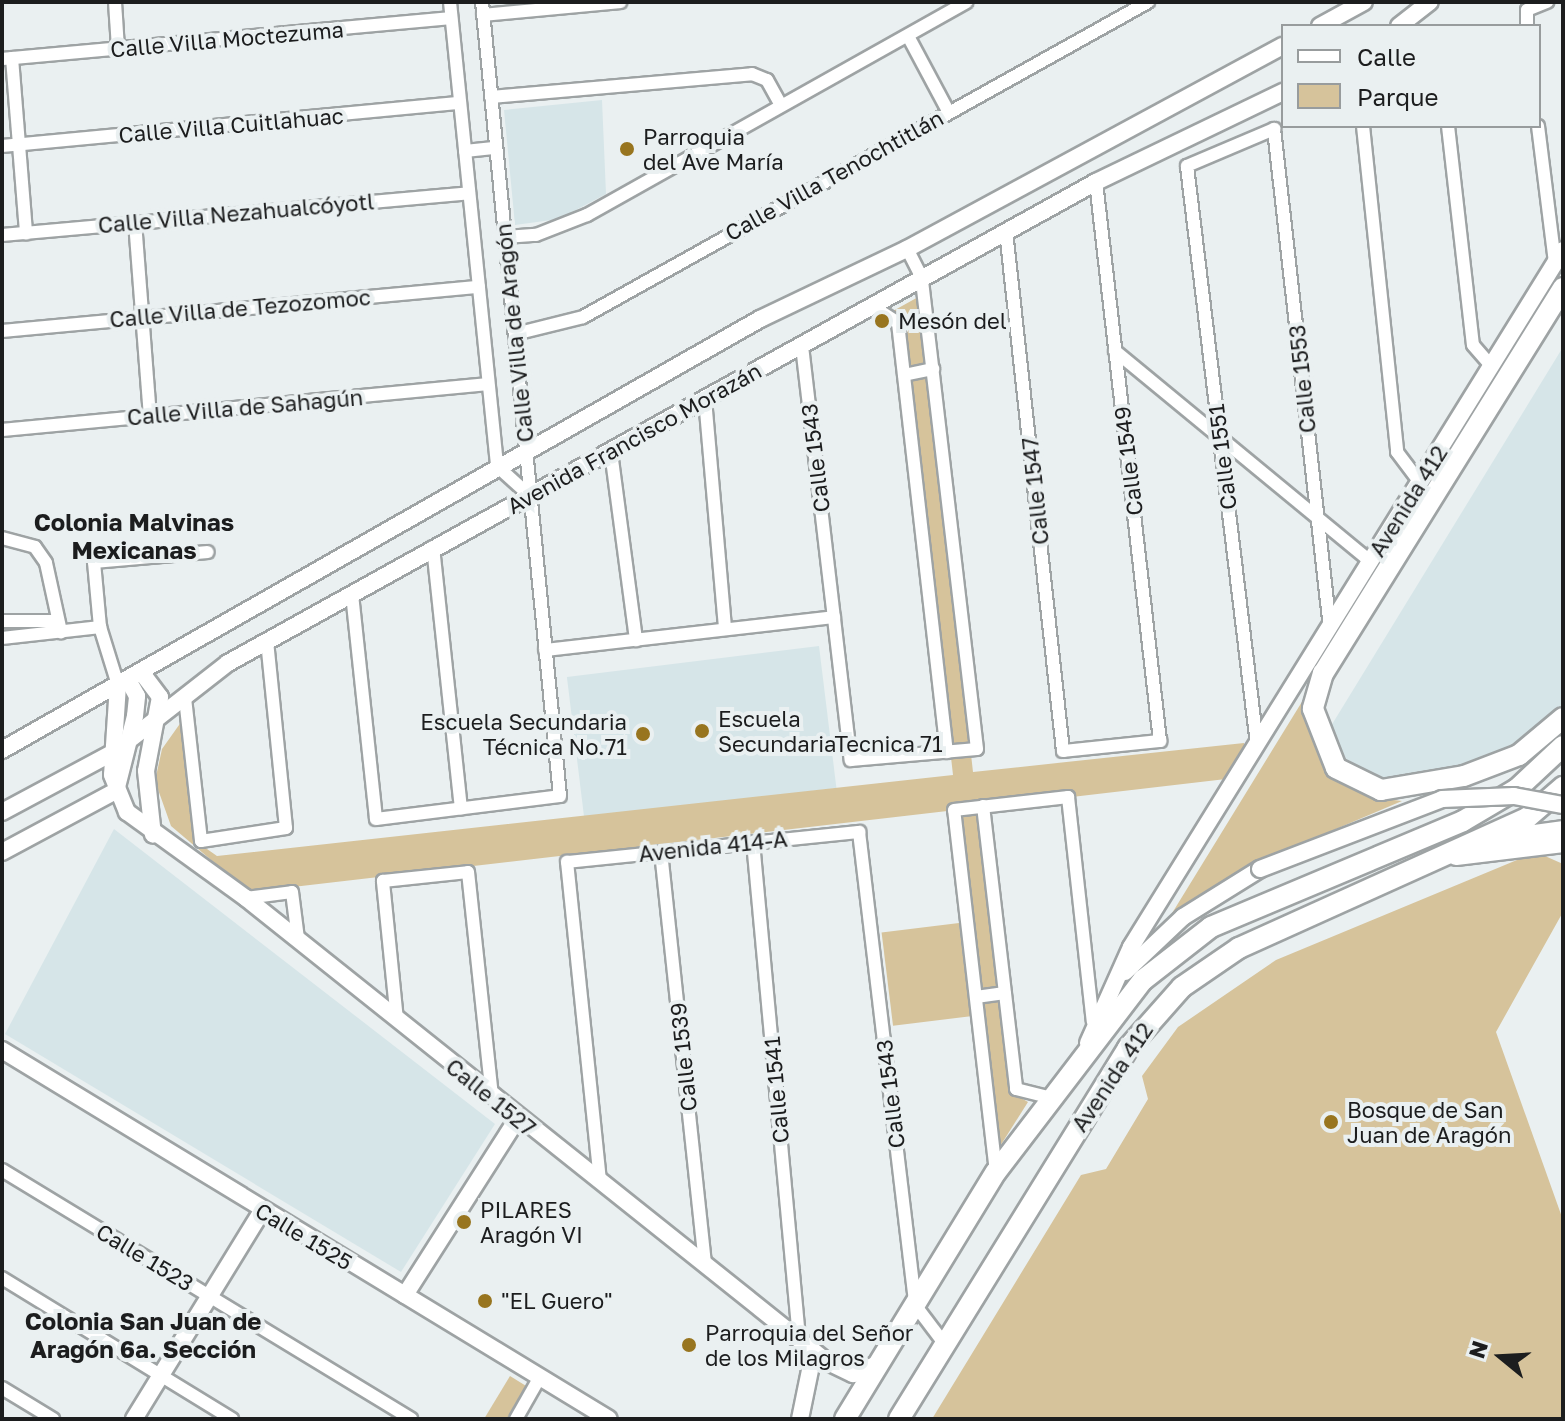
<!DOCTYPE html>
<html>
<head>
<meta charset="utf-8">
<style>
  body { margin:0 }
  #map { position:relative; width:1565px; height:1421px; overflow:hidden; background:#eaf0f1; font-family:"Golos Text",sans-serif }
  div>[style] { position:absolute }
  .built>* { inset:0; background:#d6e5e8; transform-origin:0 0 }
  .green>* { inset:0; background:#d6c39b; transform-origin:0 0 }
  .roads { filter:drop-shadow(2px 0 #9ea3a4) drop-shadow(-2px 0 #9ea3a4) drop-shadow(0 2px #9ea3a4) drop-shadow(0 -2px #9ea3a4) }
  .minor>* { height:12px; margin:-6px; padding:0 6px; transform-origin:6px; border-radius:6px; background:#fff }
  .tertiary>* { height:16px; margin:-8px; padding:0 8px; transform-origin:8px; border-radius:8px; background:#fff }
  .primary>* { height:20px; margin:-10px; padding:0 10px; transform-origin:10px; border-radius:10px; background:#fff }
  .trunk>* { height:20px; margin:-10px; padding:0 10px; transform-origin:10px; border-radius:10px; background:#fff }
  .bridges { filter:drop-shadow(2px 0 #9ea3a4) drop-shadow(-2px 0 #9ea3a4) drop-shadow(0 2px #9ea3a4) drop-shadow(0 -2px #9ea3a4) }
  .tertiary-bridge>* { height:16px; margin:-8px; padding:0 8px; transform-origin:8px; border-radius:8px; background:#fff }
  .dots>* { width:22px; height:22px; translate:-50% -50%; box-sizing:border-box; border:4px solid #eaf0f1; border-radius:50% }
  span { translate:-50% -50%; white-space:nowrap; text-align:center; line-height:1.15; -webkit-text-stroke:8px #eaf0f1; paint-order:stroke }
  .street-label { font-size:22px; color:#1c1d1e }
  .poi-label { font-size:22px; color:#1c1d1e }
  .left { translate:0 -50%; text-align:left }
  .right { translate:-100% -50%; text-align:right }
  .neighbourhood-label { font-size:24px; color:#1c1d1e; font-weight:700 }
  .frame { position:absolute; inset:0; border:4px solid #1c1d1e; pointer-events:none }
  .legend { position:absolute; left:1281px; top:24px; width:260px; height:104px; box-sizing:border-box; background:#eaf0f1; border:2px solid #989c9d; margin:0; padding:10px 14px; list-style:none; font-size:24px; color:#1c1d1e }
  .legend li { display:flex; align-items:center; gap:16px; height:40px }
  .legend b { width:40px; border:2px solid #989c9d }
  .north { position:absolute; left:1461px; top:1317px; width:80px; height:80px; -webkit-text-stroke:6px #eaf0f1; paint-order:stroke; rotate:288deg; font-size:22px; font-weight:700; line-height:32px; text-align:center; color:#1c1d1e }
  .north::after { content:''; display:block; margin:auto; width:28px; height:36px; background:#1c1d1e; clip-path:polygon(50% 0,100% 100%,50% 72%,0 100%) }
</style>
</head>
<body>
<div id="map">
  <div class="built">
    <div style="clip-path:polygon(602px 100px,606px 194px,559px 219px,515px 225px,504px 110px)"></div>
    <div style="clip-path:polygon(1563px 347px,1563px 706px,1520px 745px,1403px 784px,1382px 781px,1342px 756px,1331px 726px)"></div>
    <div style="left:819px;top:646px;width:143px;height:254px;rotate:83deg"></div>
    <div style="clip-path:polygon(114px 829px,495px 1124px,401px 1272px,5px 1034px)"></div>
  </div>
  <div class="green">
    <div style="clip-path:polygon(920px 296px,973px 772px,1244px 743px,1246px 751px,1226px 779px,978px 808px,1009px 1091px,1028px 1102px,997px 1151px,956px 810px,249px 892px,171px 826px,155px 781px,162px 749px,184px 718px,197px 842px,217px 856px,953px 775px,902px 323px,893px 311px)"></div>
    <div style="clip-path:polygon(1308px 692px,1318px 749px,1386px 799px,1402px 801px,1258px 862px,1166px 923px)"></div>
    <div style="clip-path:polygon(1536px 852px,1563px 864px,1563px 912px,1496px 1032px,1563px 1220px,1563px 1419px,932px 1419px,1081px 1175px,1106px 1169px,1148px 1099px,1142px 1076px,1178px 1027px,1276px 960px)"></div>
    <div style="left:959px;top:923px;width:94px;height:78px;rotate:83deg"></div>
    <div style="clip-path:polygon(510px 1376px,531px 1389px,512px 1419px,484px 1419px)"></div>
  </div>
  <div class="roads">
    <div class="minor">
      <div style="left:115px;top:2px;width:47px;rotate:86.3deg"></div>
      <div style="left:450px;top:2px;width:466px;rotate:84.2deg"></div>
      <div style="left:497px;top:466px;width:43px;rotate:42.2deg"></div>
      <div style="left:483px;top:15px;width:138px;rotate:-5.4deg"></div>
      <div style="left:1527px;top:26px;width:16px;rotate:-90deg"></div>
      <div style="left:1527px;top:10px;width:22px;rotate:-22deg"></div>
      <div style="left:908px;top:36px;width:85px;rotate:61.9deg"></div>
      <div style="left:12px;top:58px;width:176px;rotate:85.4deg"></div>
      <div style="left:2px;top:59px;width:451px;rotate:-5.2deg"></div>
      <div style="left:491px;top:97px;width:262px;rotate:-5deg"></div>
      <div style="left:752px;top:74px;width:16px;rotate:22deg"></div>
      <div style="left:767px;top:80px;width:26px;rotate:61deg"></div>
      <div style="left:1363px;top:126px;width:328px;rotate:84deg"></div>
      <div style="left:1397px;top:452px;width:39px;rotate:53deg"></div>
      <div style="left:1448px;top:126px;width:220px;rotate:83.5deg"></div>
      <div style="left:1473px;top:345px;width:28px;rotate:49deg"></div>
      <div style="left:1538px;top:126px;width:138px;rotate:82.9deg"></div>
      <div style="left:2px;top:146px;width:460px;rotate:-5.4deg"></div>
      <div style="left:465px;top:151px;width:31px;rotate:-6deg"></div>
      <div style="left:135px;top:222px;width:195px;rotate:85.6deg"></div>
      <div style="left:1006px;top:231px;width:523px;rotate:83.74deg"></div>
      <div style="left:1063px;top:751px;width:98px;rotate:-5.9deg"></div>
      <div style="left:1160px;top:741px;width:563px;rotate:-96.53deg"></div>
      <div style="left:2px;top:235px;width:469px;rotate:-5.1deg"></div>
      <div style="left:505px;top:237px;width:31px;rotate:-4deg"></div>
      <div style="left:536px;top:235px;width:55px;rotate:-21.4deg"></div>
      <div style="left:587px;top:215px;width:435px;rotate:-29.3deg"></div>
      <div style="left:872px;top:306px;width:31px;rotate:33deg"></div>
      <div style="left:898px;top:323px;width:432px;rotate:83.5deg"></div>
      <div style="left:2px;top:331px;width:479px;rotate:-5.3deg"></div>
      <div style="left:515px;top:334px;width:70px;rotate:-14deg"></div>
      <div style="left:583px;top:317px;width:647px;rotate:-29.14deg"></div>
      <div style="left:802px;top:346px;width:417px;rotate:83.3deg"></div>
      <div style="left:851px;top:760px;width:126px;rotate:-5deg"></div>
      <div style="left:977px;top:749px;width:474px;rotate:-96.7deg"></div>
      <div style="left:922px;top:278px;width:33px;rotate:-117deg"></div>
      <div style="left:1115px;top:351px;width:332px;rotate:39.5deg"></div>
      <div style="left:904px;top:375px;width:30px;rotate:-12deg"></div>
      <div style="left:705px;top:399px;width:231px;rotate:85deg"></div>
      <div style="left:2px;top:430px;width:488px;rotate:-5.4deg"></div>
      <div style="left:611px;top:452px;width:190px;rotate:82.4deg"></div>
      <div style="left:2px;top:538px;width:34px;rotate:15deg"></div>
      <div style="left:35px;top:547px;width:19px;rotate:55deg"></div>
      <div style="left:46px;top:563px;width:71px;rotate:77.7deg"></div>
      <div style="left:433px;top:547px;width:263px;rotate:83.9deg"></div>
      <div style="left:352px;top:594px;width:226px;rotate:83.9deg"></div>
      <div style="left:376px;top:819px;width:185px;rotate:-7.1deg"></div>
      <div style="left:560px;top:796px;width:798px;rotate:-95.61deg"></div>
      <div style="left:2px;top:621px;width:56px"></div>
      <div style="left:2px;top:638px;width:99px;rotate:-6.4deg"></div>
      <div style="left:545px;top:650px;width:291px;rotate:-6.5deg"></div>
      <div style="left:118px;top:685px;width:61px;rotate:-107.2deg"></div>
      <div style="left:100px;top:627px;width:65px;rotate:-95.3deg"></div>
      <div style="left:94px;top:562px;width:114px;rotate:-5deg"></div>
      <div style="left:185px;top:698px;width:144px;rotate:83.6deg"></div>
      <div style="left:201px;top:841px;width:86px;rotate:-8.7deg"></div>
      <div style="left:286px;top:828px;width:188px;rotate:-95.8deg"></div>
      <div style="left:1257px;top:744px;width:582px;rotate:-96.91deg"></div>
      <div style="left:1187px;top:166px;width:95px;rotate:-23deg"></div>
      <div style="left:1274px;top:129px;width:502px;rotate:83.6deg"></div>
      <div style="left:983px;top:806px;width:285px;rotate:83.3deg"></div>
      <div style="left:1016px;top:1089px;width:34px;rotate:14deg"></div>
      <div style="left:753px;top:842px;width:498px;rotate:84.7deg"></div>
      <div style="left:661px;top:852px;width:413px;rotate:83.9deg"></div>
      <div style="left:246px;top:898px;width:46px;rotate:-7.4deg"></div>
      <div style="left:292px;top:892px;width:47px;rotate:82.7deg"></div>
      <div style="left:976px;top:997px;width:29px;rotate:-8deg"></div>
      <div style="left:397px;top:1020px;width:140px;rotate:-95.8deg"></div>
      <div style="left:383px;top:881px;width:85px;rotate:-6deg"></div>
      <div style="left:468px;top:872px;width:225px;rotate:83.9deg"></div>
      <div style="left:2px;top:1170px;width:479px;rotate:31.3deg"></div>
      <div style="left:996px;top:1172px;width:364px;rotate:-96.6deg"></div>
      <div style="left:954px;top:810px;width:115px;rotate:-6.5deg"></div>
      <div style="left:1068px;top:797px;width:226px;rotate:83.7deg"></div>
      <div style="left:600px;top:1181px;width:321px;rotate:-95.9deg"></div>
      <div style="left:567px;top:862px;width:294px;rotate:-5.9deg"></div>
      <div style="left:859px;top:832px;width:476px;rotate:83.2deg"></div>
      <div style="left:915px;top:1305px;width:51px;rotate:52.9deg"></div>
      <div style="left:2px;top:1278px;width:270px;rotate:31.5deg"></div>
      <div style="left:2px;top:1388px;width:60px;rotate:31.3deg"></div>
      <div style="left:516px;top:1419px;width:48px;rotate:-60.3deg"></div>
    </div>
    <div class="tertiary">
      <div style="left:1320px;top:26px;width:50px;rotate:-28.6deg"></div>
      <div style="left:1399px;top:26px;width:39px;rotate:-38deg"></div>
      <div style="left:142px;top:673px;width:30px;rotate:53deg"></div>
      <div style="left:160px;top:697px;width:75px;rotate:100.7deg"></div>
      <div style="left:146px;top:771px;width:64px;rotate:83.8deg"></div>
      <div style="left:118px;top:685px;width:90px;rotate:93.8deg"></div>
      <div style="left:112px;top:775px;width:40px;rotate:68deg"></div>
      <div style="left:127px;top:812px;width:147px;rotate:35.9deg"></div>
      <div style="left:246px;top:898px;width:742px;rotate:38.6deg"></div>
      <div style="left:826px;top:1361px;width:30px;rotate:26deg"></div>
      <div style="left:853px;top:1374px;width:27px;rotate:-22deg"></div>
      <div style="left:2px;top:750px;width:872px;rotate:-29.62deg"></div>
      <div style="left:760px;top:319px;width:163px;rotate:-25.5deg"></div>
      <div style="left:907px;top:249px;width:427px;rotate:-28.4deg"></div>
      <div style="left:2px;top:812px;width:127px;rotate:-28.2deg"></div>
      <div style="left:114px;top:752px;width:145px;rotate:-38deg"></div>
      <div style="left:228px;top:663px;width:992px;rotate:-28.99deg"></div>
      <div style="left:1096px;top:182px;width:208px;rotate:-25.7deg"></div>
      <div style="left:1497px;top:838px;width:67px;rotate:-7.8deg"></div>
      <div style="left:2px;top:852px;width:129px;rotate:-28.2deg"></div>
      <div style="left:116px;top:791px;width:77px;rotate:-75.8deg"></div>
      <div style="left:135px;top:716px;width:20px;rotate:-84deg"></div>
      <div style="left:137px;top:696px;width:18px;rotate:-119deg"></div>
      <div style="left:1125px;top:972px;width:80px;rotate:-43.5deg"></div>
      <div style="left:1183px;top:917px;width:91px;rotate:-31.9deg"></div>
      <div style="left:1088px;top:1043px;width:105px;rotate:-65.9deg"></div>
      <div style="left:1131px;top:947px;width:820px;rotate:-58.21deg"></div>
      <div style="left:2px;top:1050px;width:710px;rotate:31.3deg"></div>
      <div style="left:405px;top:1295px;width:209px;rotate:-57.5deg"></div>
      <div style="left:134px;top:1419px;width:244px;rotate:-58.4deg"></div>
      <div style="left:800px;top:1419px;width:69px;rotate:-78.4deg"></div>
    </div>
    <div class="primary">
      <div style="left:1563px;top:288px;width:454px;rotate:121.9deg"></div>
      <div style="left:1323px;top:673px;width:37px;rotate:106deg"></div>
      <div style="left:1313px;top:709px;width:63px;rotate:68.7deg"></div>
      <div style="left:1336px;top:768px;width:50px;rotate:26.1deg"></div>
      <div style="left:1381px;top:790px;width:84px;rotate:-9.6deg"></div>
      <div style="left:1464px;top:776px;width:59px;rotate:-20.9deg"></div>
      <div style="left:1519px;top:755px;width:57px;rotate:-40.1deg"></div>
      <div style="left:845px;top:1419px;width:289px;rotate:-58.6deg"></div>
      <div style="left:996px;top:1172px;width:242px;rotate:-52.6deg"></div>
      <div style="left:1143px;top:980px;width:86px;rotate:-37.9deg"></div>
      <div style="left:1211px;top:927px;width:273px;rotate:-22.8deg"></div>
      <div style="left:1463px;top:821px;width:63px;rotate:-30.7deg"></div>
      <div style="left:1517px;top:789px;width:63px;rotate:-43.1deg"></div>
      <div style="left:899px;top:1419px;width:436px;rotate:-58.3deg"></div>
      <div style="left:1128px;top:1048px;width:81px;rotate:-48.5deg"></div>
      <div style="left:1182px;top:987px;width:69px;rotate:-34.4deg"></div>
      <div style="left:1239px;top:948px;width:316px;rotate:-24.3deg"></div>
      <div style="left:1527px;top:818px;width:48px;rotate:-40.7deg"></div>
    </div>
    <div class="trunk">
      <div style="left:1456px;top:855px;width:108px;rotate:-6.9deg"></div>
    </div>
  </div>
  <div class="bridges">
    <div class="tertiary-bridge">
      <div style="left:1260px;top:869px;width:195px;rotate:-21deg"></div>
      <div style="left:1442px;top:799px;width:72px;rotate:-2.4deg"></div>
      <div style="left:1514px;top:796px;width:50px;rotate:10.4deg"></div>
    </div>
  </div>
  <div class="dots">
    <div style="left:627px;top:149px;background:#98751f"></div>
    <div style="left:882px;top:321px;background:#98751f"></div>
    <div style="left:702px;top:731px;background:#98751f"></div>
    <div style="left:643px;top:734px;background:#98751f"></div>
    <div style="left:1331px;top:1122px;background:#98751f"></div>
    <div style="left:464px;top:1222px;background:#98751f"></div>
    <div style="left:485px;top:1301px;background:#98751f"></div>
    <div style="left:689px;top:1345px;background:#98751f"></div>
  </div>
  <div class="street-label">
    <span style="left:227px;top:39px;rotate:-5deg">Calle Villa Moctezuma</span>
    <span style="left:231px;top:125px;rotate:-5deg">Calle Villa Cuitlahuac</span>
    <span style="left:834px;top:175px;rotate:-29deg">Calle Villa Tenochtitlán</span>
    <span style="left:236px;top:213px;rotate:-5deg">Calle Villa Nezahualcóyotl</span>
    <span style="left:240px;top:308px;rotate:-5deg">Calle Villa de Tezozomoc</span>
    <span style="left:514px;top:333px;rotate:-96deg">Calle Villa de Aragón</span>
    <span style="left:1302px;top:379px;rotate:-96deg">Calle 1553</span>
    <span style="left:245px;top:407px;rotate:-5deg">Calle Villa de Sahagún</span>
    <span style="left:634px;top:438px;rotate:-29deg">Avenida Francisco Morazán</span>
    <span style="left:1222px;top:457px;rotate:-97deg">Calle 1551</span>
    <span style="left:815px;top:458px;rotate:-97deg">Calle 1543</span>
    <span style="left:1128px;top:461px;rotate:-97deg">Calle 1549</span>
    <span style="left:1035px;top:491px;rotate:-96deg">Calle 1547</span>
    <span style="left:1408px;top:501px;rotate:-58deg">Avenida 412</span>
    <span style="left:713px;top:846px;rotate:-6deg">Avenida 414-A</span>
    <span style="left:683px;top:1057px;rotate:-96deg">Calle 1539</span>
    <span style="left:1112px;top:1077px;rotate:-56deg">Avenida 412</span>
    <span style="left:776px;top:1090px;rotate:-95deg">Calle 1541</span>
    <span style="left:890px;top:1094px;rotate:-97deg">Calle 1543</span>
    <span style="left:491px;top:1097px;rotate:39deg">Calle 1527</span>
    <span style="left:304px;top:1236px;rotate:31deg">Calle 1525</span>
    <span style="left:145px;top:1257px;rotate:31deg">Calle 1523</span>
  </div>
  <div class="poi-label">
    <span class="left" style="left:643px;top:149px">Parroquia<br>del Ave María</span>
    <span class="left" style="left:898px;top:321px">Mesón del</span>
    <span class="left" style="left:718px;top:731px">Escuela<br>SecundariaTecnica 71</span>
    <span class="right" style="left:627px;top:734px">Escuela Secundaria<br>Técnica No.71</span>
    <span class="left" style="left:1347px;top:1122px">Bosque de San<br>Juan de Aragón</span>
    <span class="left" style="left:480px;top:1222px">PILARES<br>Aragón VI</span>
    <span class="left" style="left:501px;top:1301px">"EL Guero"</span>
    <span class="left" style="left:705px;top:1345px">Parroquia del Señor<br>de los Milagros</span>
  </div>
  <div class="neighbourhood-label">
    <span style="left:134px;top:536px">Colonia Malvinas<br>Mexicanas</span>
    <span style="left:143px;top:1335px">Colonia San Juan de<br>Aragón 6a. Sección</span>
  </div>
  <div class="frame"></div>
  <ul class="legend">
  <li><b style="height:10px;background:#fff"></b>Calle</li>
  <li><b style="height:22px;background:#d6c39b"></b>Parque</li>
  </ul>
  <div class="north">N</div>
</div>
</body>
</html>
